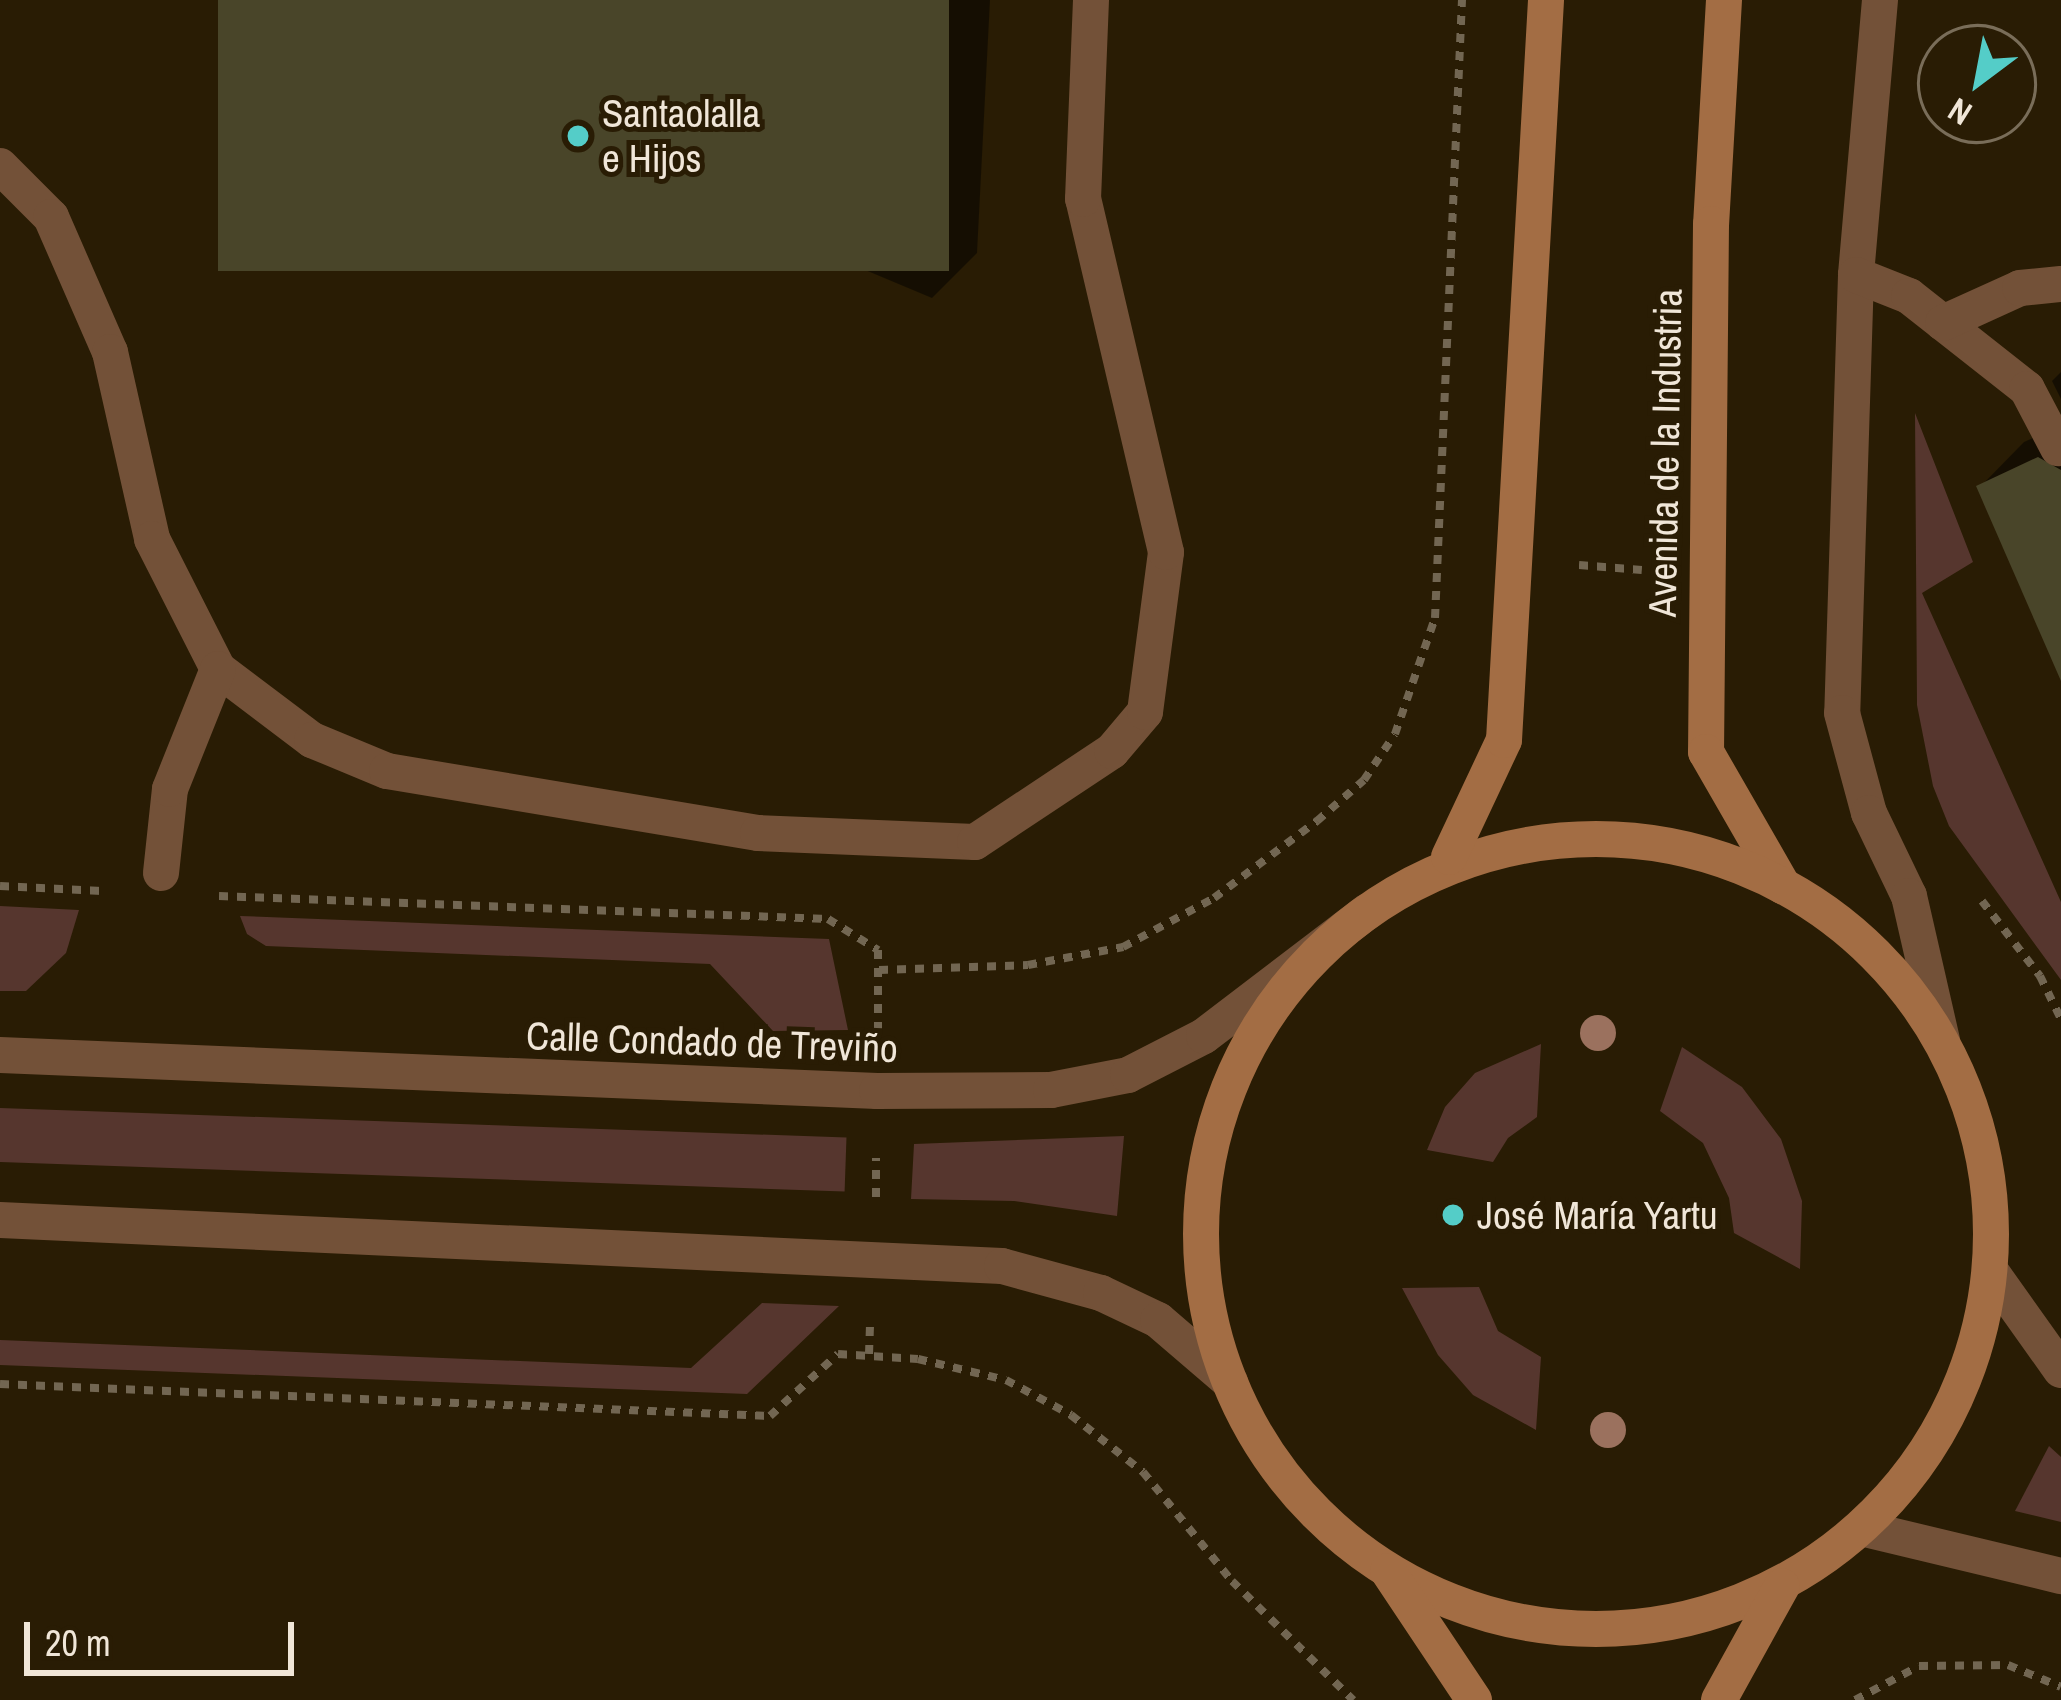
<!DOCTYPE html>
<html>
<head>
<meta charset="utf-8">
<style>
  body { margin:0 }
  #map { position:relative; width:2061px; height:1700px; overflow:hidden; background:#291c04; font-family:"Archivo Narrow",sans-serif }
  div>[style] { position:absolute }
  .green>* { inset:0; background:#56362e; transform-origin:0 0 }
  .shadow>* { inset:0; background:#0007 }
  .building>* { inset:0; background:#494529; transform-origin:0 0 }
  .path>* { height:8px; margin-top:-4px; transform-origin:0; background:repeating-linear-gradient(90deg,#726652 0 9px,transparent 0 18px) }
  .lane>* { height:36px; margin:-18px; padding:0 18px; transform-origin:18px; border-radius:18px; background:#735138 }
  .street>* { height:36px; margin:-18px; padding:0 18px; transform-origin:18px; border-radius:18px; background:#735138 }
  .secondary>* { height:36px; margin:-18px; padding:0 18px; transform-origin:18px; border-radius:18px; background:#a36d44 }
  .secondary>.ring { margin:-18px; padding:0; box-sizing:content-box; background:none; border:36px solid #a36d44; border-radius:50% }
  .trees>* { width:36px; height:36px; margin:-18px; border-radius:50%; background:#9b715e }
  .dots>* { width:33px; height:33px; translate:-50% -50%; box-sizing:border-box; border:6px solid #291c04; border-radius:50% }
  span { translate:-50% -50%; white-space:nowrap; text-align:center; line-height:1.15; -webkit-text-stroke:10px #291c04; paint-order:stroke }
  .poi-label { font-size:39px; color:#f0e6d8 }
  .left { translate:0 -50%; text-align:left }
  .street-label { font-size:39px; color:#f0e6d8 }
  .north { position:absolute; left:1917px; top:24px; width:120px; height:120px; box-sizing:border-box; background:#291c04; border:3px solid #796d59; border-radius:50%; rotate:212deg; font-size:33px; font-weight:700; line-height:48px; text-align:center; color:#f0e6d8 }
  .north::after { content:''; display:block; margin:auto; width:42px; height:54px; background:#54cdc8; clip-path:polygon(50% 0,100% 100%,50% 72%,0 100%) }
  .scale { position:absolute; left:24px; top:1622px; width:270px; height:54px; box-sizing:border-box; border:6px solid #f0e6d8; border-top:0; padding-left:15px; font-size:36px; line-height:42px; white-space:nowrap; color:#f0e6d8; -webkit-text-stroke:9px #291c04; paint-order:stroke }
</style>
</head>
<body>
<div id="map">
  <div class="green">
    <div style="clip-path:polygon(1915px 413px,1973px 562px,1922px 593px,2061px 902px,2061px 980px,1949px 826px,1933px 786px,1917px 705px)"></div>
    <div style="clip-path:polygon(0 906px,79px 910px,66px 953px,26px 991px,0 991px)"></div>
    <div style="clip-path:polygon(240px 916px,829px 939px,848px 1030px,773px 1031px,710px 964px,266px 946px,247px 934px)"></div>
    <div style="clip-path:polygon(1541px 1044px,1537px 1117px,1508px 1138px,1493px 1162px,1427px 1150px,1445px 1107px,1475px 1073px)"></div>
    <div style="clip-path:polygon(1682px 1047px,1742px 1087px,1781px 1139px,1802px 1201px,1800px 1269px,1734px 1233px,1729px 1198px,1703px 1143px,1660px 1111px)"></div>
    <div style="left:0;top:1108px;width:847px;height:54px;rotate:2deg"></div>
    <div style="clip-path:polygon(1124px 1136px,1117px 1216px,1014px 1201px,911px 1199px,914px 1144px)"></div>
    <div style="clip-path:polygon(1479px 1287px,1498px 1331px,1541px 1357px,1536px 1430px,1473px 1395px,1438px 1355px,1402px 1288px)"></div>
    <div style="clip-path:polygon(762px 1303px,839px 1306px,747px 1394px,0 1365px,0 1340px,691px 1368px)"></div>
    <div style="clip-path:polygon(2049px 1446px,2061px 1457px,2061px 1522px,2015px 1511px)"></div>
  </div>
  <div class="shadow">
    <div style="clip-path:polygon(221px 0,990px 0,977px 253px,932px 298px)"></div>
    <div style="clip-path:polygon(2061px 372px,2061px 399px,2052px 381px)"></div>
    <div style="clip-path:polygon(2061px 425px,2061px 628px,1980px 487px,2024px 442px)"></div>
  </div>
  <div class="building">
    <div style="left:218px;top:0;width:731px;height:271px"></div>
    <div style="clip-path:polygon(2038px 457px,2061px 470px,2061px 681px,1976px 486px)"></div>
  </div>
  <div class="path">
    <div style="left:1579px;top:565px;width:63px;rotate:4.5deg"></div>
    <div style="left:0;top:886px;width:102px;rotate:2.8deg"></div>
    <div style="left:219px;top:896px;width:609px;rotate:2.16deg"></div>
    <div style="left:828px;top:919px;width:59px;rotate:31.8deg"></div>
    <div style="left:878px;top:950px;width:79px;rotate:90deg"></div>
    <div style="left:1982px;top:901px;width:95px;rotate:52.3deg"></div>
    <div style="left:2040px;top:976px;width:48px;rotate:64deg"></div>
    <div style="left:879px;top:970px;width:149px;rotate:-1.9deg"></div>
    <div style="left:1028px;top:965px;width:97px;rotate:-10.7deg"></div>
    <div style="left:1123px;top:947px;width:103px;rotate:-28.3deg"></div>
    <div style="left:1214px;top:898px;width:129px;rotate:-36.8deg"></div>
    <div style="left:1317px;top:821px;width:62px;rotate:-41.1deg"></div>
    <div style="left:1364px;top:780px;width:55px;rotate:-56deg"></div>
    <div style="left:1395px;top:734px;width:123px;rotate:-71deg"></div>
    <div style="left:1435px;top:618px;width:619px;rotate:-87.5deg"></div>
    <div style="left:876px;top:1197px;width:39px;rotate:-90deg"></div>
    <div style="left:869px;top:1354px;width:28px;rotate:-88deg"></div>
    <div style="left:0;top:1384px;width:771px;rotate:2.38deg"></div>
    <div style="left:770px;top:1416px;width:92px;rotate:-42.4deg"></div>
    <div style="left:838px;top:1354px;width:80px;rotate:3.6deg"></div>
    <div style="left:918px;top:1359px;width:90px;rotate:13.4deg"></div>
    <div style="left:1006px;top:1380px;width:74px;rotate:28.3deg"></div>
    <div style="left:1071px;top:1415px;width:92px;rotate:38.4deg"></div>
    <div style="left:1143px;top:1472px;width:141px;rotate:50.8deg"></div>
    <div style="left:1232px;top:1581px;width:170px;rotate:44.5deg"></div>
    <div style="left:1855px;top:1700px;width:72px;rotate:-28deg"></div>
    <div style="left:1919px;top:1666px;width:89px;rotate:-0.6deg"></div>
    <div style="left:2008px;top:1665px;width:57px;rotate:22.5deg"></div>
  </div>
  <div class="lane">
    <div style="left:1880px;top:0;width:276px;rotate:95deg"></div>
    <div style="left:1856px;top:275px;width:438px;rotate:91.8deg"></div>
    <div style="left:1842px;top:713px;width:104px;rotate:74.9deg"></div>
    <div style="left:1869px;top:813px;width:92px;rotate:64.3deg"></div>
    <div style="left:1909px;top:896px;width:148px;rotate:77.1deg"></div>
    <div style="left:0;top:166px;width:72px;rotate:45deg"></div>
    <div style="left:51px;top:217px;width:147px;rotate:66.4deg"></div>
    <div style="left:110px;top:352px;width:192px;rotate:77.3deg"></div>
    <div style="left:152px;top:539px;width:146px;rotate:63.1deg"></div>
    <div style="left:218px;top:669px;width:118px;rotate:37.1deg"></div>
    <div style="left:312px;top:740px;width:81px;rotate:22.5deg"></div>
    <div style="left:387px;top:771px;width:376px;rotate:9.5deg"></div>
    <div style="left:758px;top:833px;width:217px;rotate:2.4deg"></div>
    <div style="left:975px;top:842px;width:164px;rotate:-33.6deg"></div>
    <div style="left:1112px;top:751px;width:51px;rotate:-49.8deg"></div>
    <div style="left:1145px;top:712px;width:161px;rotate:-82.5deg"></div>
    <div style="left:1166px;top:552px;width:363px;rotate:-103.2deg"></div>
    <div style="left:1083px;top:199px;width:199px;rotate:-87.7deg"></div>
    <div style="left:1856px;top:275px;width:57px;rotate:21.6deg"></div>
    <div style="left:1909px;top:296px;width:150px;rotate:38.2deg"></div>
    <div style="left:2027px;top:389px;width:67px;rotate:62.3deg"></div>
    <div style="left:1943px;top:323px;width:85px;rotate:-24.4deg"></div>
    <div style="left:2020px;top:288px;width:41px;rotate:-5.6deg"></div>
    <div style="left:161px;top:873px;width:84px;rotate:-83.9deg"></div>
    <div style="left:170px;top:789px;width:129px;rotate:-68.2deg"></div>
  </div>
  <div class="street">
    <div style="left:0;top:1055px;width:878px;rotate:2.35deg"></div>
    <div style="left:877px;top:1091px;width:174px;rotate:-0.3deg"></div>
    <div style="left:1051px;top:1090px;width:78px;rotate:-11deg"></div>
    <div style="left:1128px;top:1075px;width:85px;rotate:-27.2deg"></div>
    <div style="left:1204px;top:1036px;width:206px;rotate:-37.3deg"></div>
    <div style="left:0;top:1220px;width:1003px;rotate:2.63deg"></div>
    <div style="left:1002px;top:1266px;width:103px;rotate:15.3deg"></div>
    <div style="left:1101px;top:1293px;width:63px;rotate:25.3deg"></div>
    <div style="left:1158px;top:1320px;width:95px;rotate:40.7deg"></div>
    <div style="left:1992px;top:1273px;width:119px;rotate:54.6deg"></div>
    <div style="left:1865px;top:1529px;width:202px;rotate:13.5deg"></div>
  </div>
  <div class="secondary">
    <div style="left:1724px;top:0;width:224px;rotate:93.3deg"></div>
    <div style="left:1711px;top:224px;width:528px;rotate:90.54deg"></div>
    <div style="left:1706px;top:752px;width:155px;rotate:60.1deg"></div>
    <div class="ring" style="left:1201px;top:839px;width:754px;height:754px"></div>
    <div style="left:1449px;top:857px;width:129px;rotate:-64.8deg"></div>
    <div style="left:1504px;top:740px;width:741px;rotate:-86.75deg"></div>
    <div style="left:1388px;top:1571px;width:155px;rotate:56.3deg"></div>
    <div style="left:1719px;top:1700px;width:130px;rotate:-61.1deg"></div>
  </div>
  <div class="trees">
    <div style="left:1598px;top:1033px"></div>
    <div style="left:1608px;top:1430px"></div>
  </div>
  <div class="dots">
    <div style="left:578px;top:136px;background:#54cdc8"></div>
    <div style="left:1453px;top:1215px;background:#54cdc8"></div>
  </div>
  <div class="poi-label">
    <span class="left" style="left:602px;top:136px">Santaolalla<br>e Hijos</span>
    <span class="left" style="left:1477px;top:1215px">José María Yartu</span>
  </div>
  <div class="street-label">
    <span style="left:1665px;top:453px;rotate:-89deg">Avenida de la Industria</span>
    <span style="left:712px;top:1042px;rotate:2deg">Calle Condado de Treviño</span>
  </div>
  <div class="north">N</div>
  <div class="scale">20 m</div>
</div>
</body>
</html>
